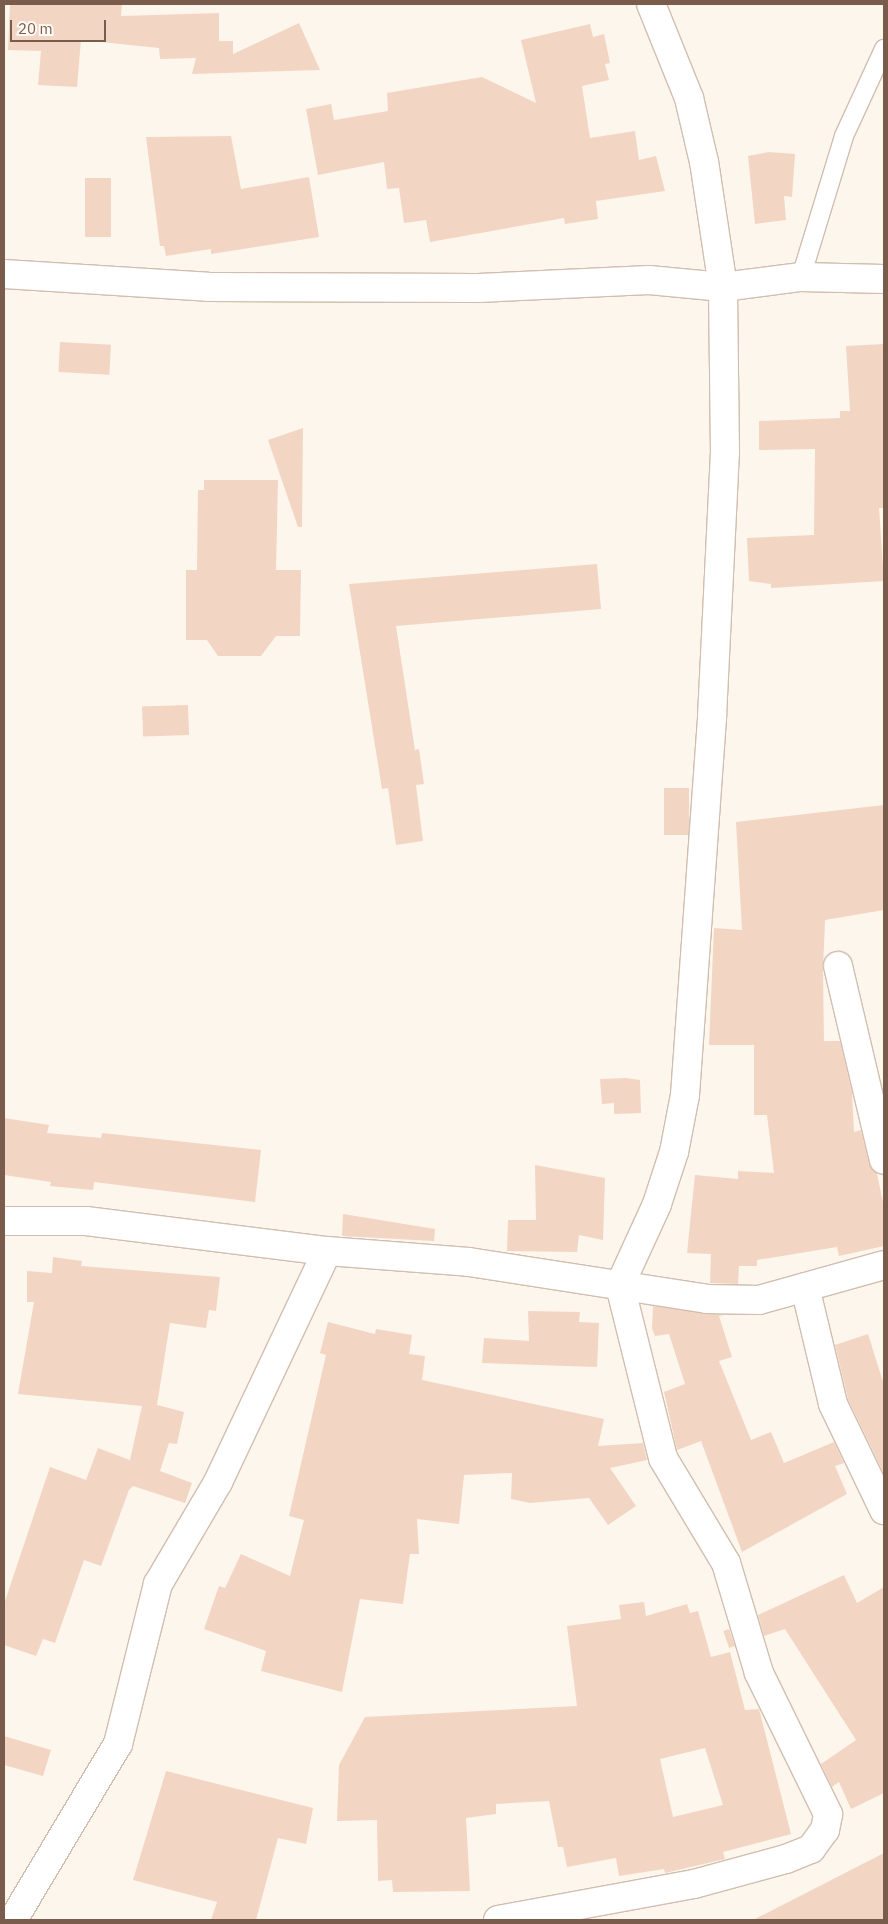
<!DOCTYPE html>
<html>
<head>
<meta charset="utf-8">
<style>
  body { margin:0 }
  #map { position:relative; width:888px; height:1924px; overflow:hidden; background:#fdf6ec; font-family:"IBM Plex Sans",sans-serif }
  div>[style] { position:absolute }
  .building>* { inset:0; background:#f3d5c3; transform-origin:0 0 }
  .roads { filter:drop-shadow(1px 0 #d1beb0) drop-shadow(-1px 0 #d1beb0) drop-shadow(0 1px #d1beb0) drop-shadow(0 -1px #d1beb0) }
  .lane>* { height:18px; margin:-9px; padding:0 9px; transform-origin:9px; border-radius:9px; background:#fff }
  .street>* { height:28px; margin:-14px; padding:0 14px; transform-origin:14px; border-radius:14px; background:#fff }
  span { translate:-50% -50%; white-space:nowrap; text-align:center; line-height:1.15; -webkit-text-stroke:4px #fffaf3; paint-order:stroke }
  .frame { position:absolute; inset:0; border:5px solid #7a5c4d; pointer-events:none }
  .scale { position:absolute; left:10px; top:20px; width:96px; height:22px; box-sizing:border-box; border:2px solid #7a5c4d; border-top:0; padding-left:6px; font-size:15px; line-height:18px; white-space:nowrap; color:#7a5c4d; -webkit-text-stroke:4px #fffaf3; paint-order:stroke }
</style>
</head>
<body>
<div id="map">
  <div class="building">
    <div style="clip-path:polygon(10px 4px,122px 4px,121px 16px,219px 13px,219px 41px,233px 41px,233px 54px,299px 23px,320px 70px,192px 74px,196px 58px,160px 59px,159px 48px,81px 40px,77px 87px,38px 85px,41px 51px,8px 50px)"></div>
    <div style="clip-path:polygon(590px 24px,593px 37px,604px 34px,610px 63px,605px 64px,609px 80px,582px 86px,590px 138px,635px 131px,639px 160px,656px 156px,665px 191px,596px 201px,598px 219px,565px 224px,564px 218px,430px 242px,426px 220px,404px 223px,399px 188px,387px 189px,384px 162px,318px 175px,306px 109px,331px 104px,334px 120px,388px 111px,387px 93px,482px 77px,536px 103px,521px 40px)"></div>
    <div style="clip-path:polygon(231px 136px,241px 189px,309px 177px,319px 237px,211px 254px,211px 249px,166px 256px,164px 246px,160px 246px,146px 137px)"></div>
    <div style="clip-path:polygon(769px 152px,795px 154px,792px 197px,784px 196px,786px 220px,755px 224px,748px 156px)"></div>
    <div style="left:85px;top:178px;width:26px;height:59px"></div>
    <div style="left:60px;top:342px;width:51px;height:30px;rotate:3deg"></div>
    <div style="clip-path:polygon(884px 344px,884px 508px,879px 508px,884px 581px,771px 588px,771px 584px,749px 581px,747px 538px,814px 535px,815px 449px,759px 450px,759px 421px,840px 418px,840px 411px,850px 411px,846px 346px)"></div>
    <div style="clip-path:polygon(303px 428px,302px 527px,298px 527px,268px 440px)"></div>
    <div style="clip-path:polygon(204px 480px,278px 480px,276px 570px,301px 570px,300px 636px,276px 636px,261px 656px,218px 656px,207px 640px,186px 640px,186px 570px,197px 570px,198px 490px,204px 490px)"></div>
    <div style="clip-path:polygon(597px 564px,601px 609px,396px 626px,415px 750px,419px 749px,424px 784px,416px 785px,423px 841px,396px 845px,388px 788px,382px 789px,349px 584px)"></div>
    <div style="left:188px;top:705px;width:30px;height:46px;rotate:88deg"></div>
    <div style="left:664px;top:788px;width:25px;height:47px"></div>
    <div style="clip-path:polygon(884px 805px,884px 910px,825px 920px,823px 969px,824px 1041px,840px 1041px,852px 1092px,854px 1132px,861px 1130px,869px 1164px,877px 1174px,884px 1207px,884px 1246px,839px 1256px,837px 1247px,757px 1260px,757px 1266px,739px 1266px,738px 1284px,710px 1283px,711px 1254px,687px 1253px,695px 1175px,738px 1179px,738px 1171px,774px 1173px,767px 1115px,754px 1115px,754px 1045px,709px 1045px,714px 928px,742px 930px,736px 822px)"></div>
    <div style="clip-path:polygon(626px 1078px,640px 1080px,641px 1113px,614px 1114px,614px 1103px,602px 1104px,600px 1079px)"></div>
    <div style="clip-path:polygon(4px 1118px,49px 1125px,47px 1133px,101px 1138px,102px 1133px,261px 1150px,255px 1202px,94px 1182px,93px 1190px,50px 1186px,51px 1182px,4px 1175px)"></div>
    <div style="clip-path:polygon(535px 1165px,605px 1178px,603px 1240px,579px 1235px,577px 1252px,507px 1251px,508px 1220px,536px 1220px)"></div>
    <div style="clip-path:polygon(343px 1214px,435px 1229px,434px 1241px,342px 1236px)"></div>
    <div style="clip-path:polygon(53px 1257px,82px 1261px,81px 1266px,220px 1277px,216px 1311px,209px 1310px,206px 1328px,170px 1323px,157px 1405px,184px 1412px,177px 1444px,169px 1443px,160px 1471px,192px 1483px,185px 1503px,133px 1486px,129px 1490px,101px 1566px,84px 1560px,55px 1643px,43px 1639px,36px 1656px,4px 1645px,4px 1604px,50px 1467px,86px 1480px,98px 1448px,130px 1460px,142px 1406px,18px 1394px,34px 1302px,27px 1302px,27px 1271px,52px 1273px)"></div>
    <div style="clip-path:polygon(653px 1306px,723px 1315px,719px 1316px,732px 1357px,719px 1361px,751px 1440px,771px 1432px,784px 1463px,834px 1442px,844px 1463px,835px 1466px,847px 1494px,742px 1552px,701px 1441px,677px 1450px,664px 1392px,685px 1384px,669px 1334px,655px 1336px,652px 1329px)"></div>
    <div style="clip-path:polygon(528px 1311px,580px 1312px,579px 1322px,599px 1323px,597px 1367px,482px 1363px,484px 1338px,529px 1341px)"></div>
    <div style="clip-path:polygon(328px 1322px,375px 1334px,376px 1329px,412px 1335px,409px 1354px,425px 1356px,422px 1380px,604px 1419px,598px 1446px,643px 1443px,647px 1460px,610px 1468px,636px 1506px,608px 1525px,589px 1498px,530px 1503px,511px 1499px,512px 1473px,464px 1475px,459px 1524px,417px 1519px,419px 1554px,410px 1554px,403px 1604px,360px 1599px,342px 1692px,261px 1671px,266px 1651px,204px 1629px,219px 1586px,225px 1588px,241px 1554px,290px 1576px,304px 1520px,289px 1516px,326px 1355px,320px 1353px)"></div>
    <div style="clip-path:polygon(868px 1334px,884px 1385px,884px 1474px,848px 1399px,835px 1345px)"></div>
    <div style="clip-path:polygon(844px 1575px,857px 1603px,884px 1587px,884px 1793px,851px 1809px,839px 1782px,832px 1787px,821px 1764px,856px 1740px,785px 1629px,764px 1636px,758px 1615px)"></div>
    <div style="clip-path:polygon(evenodd,644px 1602px,646px 1616px,687px 1604px,690px 1613px,698px 1611px,711px 1657px,730px 1652px,745px 1710px,759px 1709px,791px 1834px,723px 1852px,725px 1859px,665px 1873px,664px 1869px,619px 1876px,616px 1858px,567px 1867px,563px 1847px,558px 1847px,549px 1801px,496px 1804px,496px 1814px,466px 1818px,470px 1891px,393px 1892px,392px 1880px,378px 1881px,377px 1820px,337px 1821px,339px 1765px,365px 1717px,577px 1706px,567px 1626px,621px 1619px,619px 1605px,644px 1602px,705px 1748px,723px 1805px,673px 1817px,660px 1759px,705px 1748px)"></div>
    <div style="left:729px;top:1629px;width:18px;height:6px;rotate:71deg"></div>
    <div style="clip-path:polygon(4px 1736px,51px 1750px,43px 1776px,4px 1765px)"></div>
    <div style="clip-path:polygon(166px 1771px,313px 1808px,306px 1844px,278px 1838px,256px 1920px,211px 1920px,217px 1902px,133px 1880px)"></div>
    <div style="clip-path:polygon(884px 1853px,884px 1920px,753px 1920px)"></div>
  </div>
  <div class="roads">
    <div class="lane">
      <div style="left:801px;top:277px;width:147px;rotate:-73deg"></div>
      <div style="left:844px;top:136px;width:96px;rotate:-65.3deg"></div>
    </div>
    <div class="street">
      <div style="left:4px;top:274px;width:204px;rotate:3.6deg"></div>
      <div style="left:208px;top:287px;width:270px;rotate:0.2deg"></div>
      <div style="left:478px;top:288px;width:171px;rotate:-2.7deg"></div>
      <div style="left:649px;top:280px;width:74px;rotate:5.4deg"></div>
      <div style="left:723px;top:287px;width:79px;rotate:-7.3deg"></div>
      <div style="left:801px;top:277px;width:83px;rotate:1.4deg"></div>
      <div style="left:838px;top:966px;width:199px;rotate:76.7deg"></div>
      <div style="left:4px;top:1221px;width:82px"></div>
      <div style="left:86px;top:1221px;width:243px;rotate:7.1deg"></div>
      <div style="left:327px;top:1251px;width:142px;rotate:4.4deg"></div>
      <div style="left:469px;top:1262px;width:241px;rotate:8.8deg"></div>
      <div style="left:707px;top:1299px;width:52px;rotate:1.1deg"></div>
      <div style="left:759px;top:1300px;width:130px;rotate:-15.6deg"></div>
      <div style="left:805px;top:1287px;width:120px;rotate:76.5deg"></div>
      <div style="left:833px;top:1404px;width:118px;rotate:64.3deg"></div>
      <div style="left:13px;top:1920px;width:205px;rotate:-59.2deg"></div>
      <div style="left:118px;top:1744px;width:165px;rotate:-76deg"></div>
      <div style="left:158px;top:1584px;width:118px;rotate:-59.5deg"></div>
      <div style="left:218px;top:1482px;width:255px;rotate:-64.7deg"></div>
      <div style="left:498px;top:1920px;width:199px;rotate:-10.4deg"></div>
      <div style="left:694px;top:1884px;width:95px;rotate:-15.2deg"></div>
      <div style="left:786px;top:1859px;width:27px;rotate:-22deg"></div>
      <div style="left:811px;top:1849px;width:24px;rotate:-54deg"></div>
      <div style="left:825px;top:1830px;width:16px;rotate:-79deg"></div>
      <div style="left:828px;top:1814px;width:157px;rotate:-116.1deg"></div>
      <div style="left:759px;top:1673px;width:115px;rotate:-106.7deg"></div>
      <div style="left:726px;top:1563px;width:122px;rotate:-121deg"></div>
      <div style="left:663px;top:1458px;width:178px;rotate:-104deg"></div>
      <div style="left:620px;top:1285px;width:89px;rotate:-65.4deg"></div>
      <div style="left:657px;top:1204px;width:55px;rotate:-71.9deg"></div>
      <div style="left:674px;top:1152px;width:58px;rotate:-79.1deg"></div>
      <div style="left:685px;top:1095px;width:379px;rotate:-85.9deg"></div>
      <div style="left:712px;top:717px;width:264px;rotate:-87.2deg"></div>
      <div style="left:725px;top:453px;width:166px;rotate:-90.7deg"></div>
      <div style="left:723px;top:287px;width:126px;rotate:-98.6deg"></div>
      <div style="left:704px;top:162px;width:66px;rotate:-103.2deg"></div>
      <div style="left:689px;top:98px;width:101px;rotate:-112deg"></div>
    </div>
  </div>
  <div class="frame"></div>
  <div class="scale">20 m</div>
</div>
</body>
</html>
